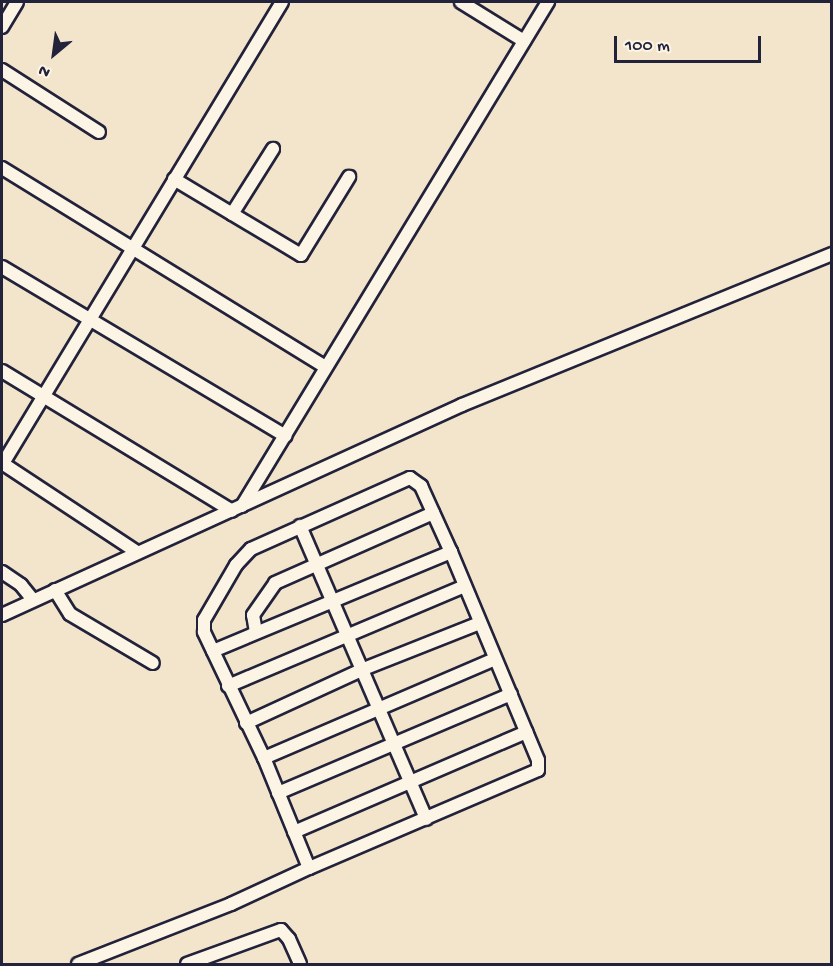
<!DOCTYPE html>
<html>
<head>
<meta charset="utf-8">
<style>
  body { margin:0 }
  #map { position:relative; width:833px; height:966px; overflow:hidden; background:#f3e4cc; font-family:"Gochi Hand",sans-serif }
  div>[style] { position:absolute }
  .roads { filter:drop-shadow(2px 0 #22223b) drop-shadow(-2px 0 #22223b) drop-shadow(0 2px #22223b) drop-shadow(0 -2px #22223b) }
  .minor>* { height:12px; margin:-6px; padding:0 6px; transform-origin:6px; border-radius:6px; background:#fcf5e5 }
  span { translate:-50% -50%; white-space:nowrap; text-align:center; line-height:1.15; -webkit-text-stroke:4.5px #fcf5e5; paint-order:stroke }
  .frame { position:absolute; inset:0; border:3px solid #22223b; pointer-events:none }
  .north { position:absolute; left:24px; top:24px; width:60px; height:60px; -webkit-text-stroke:4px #fcf5e5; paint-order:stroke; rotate:209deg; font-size:16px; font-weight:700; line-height:24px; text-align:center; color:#22223b }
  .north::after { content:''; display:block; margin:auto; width:21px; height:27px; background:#22223b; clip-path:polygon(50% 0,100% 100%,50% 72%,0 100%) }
  .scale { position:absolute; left:614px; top:36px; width:147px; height:27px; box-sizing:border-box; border:3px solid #22223b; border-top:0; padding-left:8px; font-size:18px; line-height:21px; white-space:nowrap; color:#22223b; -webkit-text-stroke:4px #fcf5e5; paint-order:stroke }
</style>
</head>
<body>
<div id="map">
  <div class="roads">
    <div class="minor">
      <div style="left:461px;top:2px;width:74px;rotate:31.8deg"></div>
      <div style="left:2px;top:27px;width:29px;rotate:-59deg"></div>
      <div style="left:2px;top:70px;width:115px;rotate:32.6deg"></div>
      <div style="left:2px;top:168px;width:380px;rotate:31.6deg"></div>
      <div style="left:174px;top:179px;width:148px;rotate:30.9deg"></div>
      <div style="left:301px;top:255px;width:92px;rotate:-58.4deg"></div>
      <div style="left:232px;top:214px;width:77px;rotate:-57.8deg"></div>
      <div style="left:2px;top:267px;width:330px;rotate:30.8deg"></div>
      <div style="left:2px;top:371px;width:269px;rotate:31.3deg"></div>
      <div style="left:2px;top:463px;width:162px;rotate:33.4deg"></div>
      <div style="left:2px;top:465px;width:541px;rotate:-58.84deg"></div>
      <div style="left:410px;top:478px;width:14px;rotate:36deg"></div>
      <div style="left:421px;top:486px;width:72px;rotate:65.6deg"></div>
      <div style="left:451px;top:552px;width:225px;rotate:67.3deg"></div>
      <div style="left:538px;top:760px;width:10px;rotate:90deg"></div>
      <div style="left:538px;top:770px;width:249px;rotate:156.8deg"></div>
      <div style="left:309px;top:868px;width:119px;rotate:-112.2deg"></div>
      <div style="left:264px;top:758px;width:140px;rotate:-115.5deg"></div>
      <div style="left:204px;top:632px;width:12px;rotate:-90deg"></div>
      <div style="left:204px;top:620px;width:64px;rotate:-59.8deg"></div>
      <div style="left:236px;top:565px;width:22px;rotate:-47deg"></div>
      <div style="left:251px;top:549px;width:174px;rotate:-24.1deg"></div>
      <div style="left:242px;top:506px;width:590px;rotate:-58.74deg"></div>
      <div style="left:300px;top:526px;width:319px;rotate:66.7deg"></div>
      <div style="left:2px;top:572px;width:23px;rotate:34deg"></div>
      <div style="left:21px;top:585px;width:19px;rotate:51deg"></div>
      <div style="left:55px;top:590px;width:28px;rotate:58deg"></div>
      <div style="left:70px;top:614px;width:96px;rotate:30.6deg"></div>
      <div style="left:2px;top:615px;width:506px;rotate:-24.54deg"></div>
      <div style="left:462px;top:405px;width:400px;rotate:-22.2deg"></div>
      <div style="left:256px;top:632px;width:17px;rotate:-100deg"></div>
      <div style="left:253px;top:615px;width:39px;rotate:-55deg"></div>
      <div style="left:275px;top:583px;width:173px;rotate:-23.9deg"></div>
      <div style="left:213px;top:651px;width:258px;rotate:-22.6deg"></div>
      <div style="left:228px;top:686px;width:257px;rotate:-22.9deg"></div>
      <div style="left:246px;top:723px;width:127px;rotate:-24.7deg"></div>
      <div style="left:361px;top:670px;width:128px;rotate:-21.6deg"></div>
      <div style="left:264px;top:758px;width:251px;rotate:-23.2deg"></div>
      <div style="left:278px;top:793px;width:253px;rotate:-23deg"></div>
      <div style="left:294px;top:832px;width:253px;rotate:-23.3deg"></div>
      <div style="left:78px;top:964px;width:164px;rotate:-21.4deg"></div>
      <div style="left:231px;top:904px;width:86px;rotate:-24.8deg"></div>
      <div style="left:187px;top:964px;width:100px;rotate:-19.9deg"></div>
      <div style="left:281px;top:930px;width:12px;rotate:48deg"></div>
      <div style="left:289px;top:939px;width:27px;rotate:66deg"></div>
    </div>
  </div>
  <div class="frame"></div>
  <div class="north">N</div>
  <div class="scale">100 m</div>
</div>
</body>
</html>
